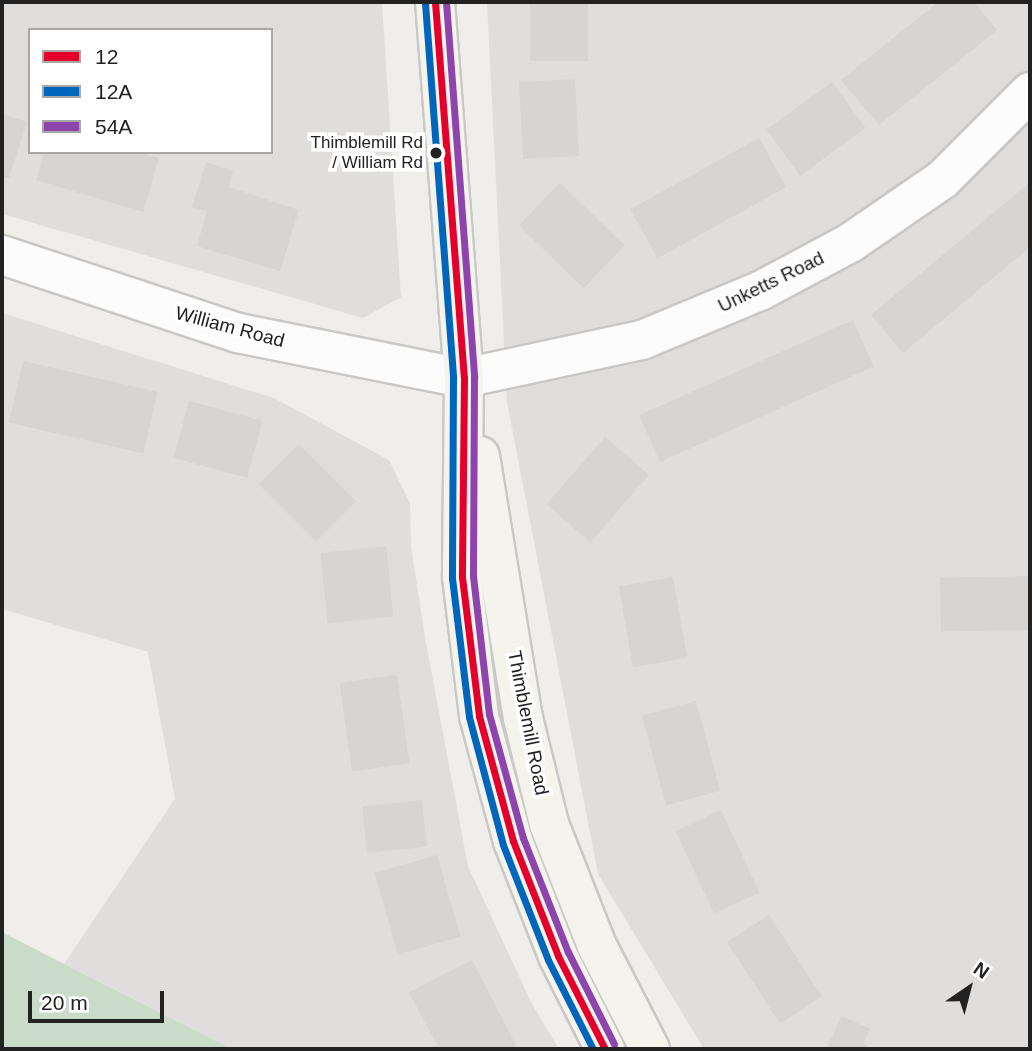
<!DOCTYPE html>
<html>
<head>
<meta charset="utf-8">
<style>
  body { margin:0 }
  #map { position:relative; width:1032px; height:1051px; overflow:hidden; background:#f0eeeb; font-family:Helvetica,sans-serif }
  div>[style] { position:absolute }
  .residential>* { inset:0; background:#dfdedc }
  .cemetery>* { inset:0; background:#cadbca }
  .building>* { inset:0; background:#d7d4d2; transform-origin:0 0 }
  .roads { filter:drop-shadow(2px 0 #c9c8c7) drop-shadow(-2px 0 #c9c8c7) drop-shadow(0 2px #c9c8c7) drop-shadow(0 -2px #c9c8c7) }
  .street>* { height:38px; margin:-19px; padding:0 19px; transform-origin:19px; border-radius:19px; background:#fdfcfc }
  .secondary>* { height:38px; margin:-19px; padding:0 19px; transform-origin:19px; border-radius:19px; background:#f4f4ed }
  .bus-1>* { height:7px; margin:-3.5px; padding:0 3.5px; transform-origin:3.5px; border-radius:3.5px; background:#e4002b }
  .bus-2>* { height:7px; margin:-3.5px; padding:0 3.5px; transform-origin:3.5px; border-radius:3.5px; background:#0065bd }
  .bus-3>* { height:7px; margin:-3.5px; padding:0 3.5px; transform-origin:3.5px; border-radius:3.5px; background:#8e44ad }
  .dots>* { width:19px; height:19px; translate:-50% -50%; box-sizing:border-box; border:4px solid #fff; border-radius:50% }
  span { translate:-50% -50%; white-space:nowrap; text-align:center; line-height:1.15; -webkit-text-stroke:7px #fff; paint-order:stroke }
  .bus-label { font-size:17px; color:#222 }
  .right { translate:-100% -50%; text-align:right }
  .street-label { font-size:19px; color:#222 }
  .frame { position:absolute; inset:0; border:4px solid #222; pointer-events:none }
  .legend { position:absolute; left:28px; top:28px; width:245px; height:126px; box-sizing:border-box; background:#fff; border:2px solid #a7a7a7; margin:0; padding:9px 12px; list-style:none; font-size:21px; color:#222 }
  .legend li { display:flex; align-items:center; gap:14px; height:35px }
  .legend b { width:35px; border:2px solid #a7a7a7 }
  .north { position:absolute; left:934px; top:953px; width:70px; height:70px; -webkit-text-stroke:5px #fff; paint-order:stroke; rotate:35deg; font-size:19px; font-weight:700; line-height:28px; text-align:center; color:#222 }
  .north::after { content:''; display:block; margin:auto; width:24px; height:32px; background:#222; clip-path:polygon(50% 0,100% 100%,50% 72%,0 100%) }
  .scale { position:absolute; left:28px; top:991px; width:136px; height:32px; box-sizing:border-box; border:4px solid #222; border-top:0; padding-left:9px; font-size:21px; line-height:24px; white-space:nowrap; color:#222; -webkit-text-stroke:5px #fff; paint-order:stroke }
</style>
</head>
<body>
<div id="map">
  <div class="residential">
    <div style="clip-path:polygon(evenodd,2px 2px,382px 2px,401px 297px,363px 318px,2px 214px,2px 2px,30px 30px,271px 30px,271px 152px,30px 152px,30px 30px)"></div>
    <div style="clip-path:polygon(487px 2px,1030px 2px,1030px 1049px,704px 1049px,598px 874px,507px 402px)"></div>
    <div style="clip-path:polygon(2px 313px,274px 398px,389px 460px,410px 503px,411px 547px,426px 643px,468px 866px,531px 1002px,559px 1049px,232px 1049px,64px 964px,175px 799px,148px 652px,2px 609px)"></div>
  </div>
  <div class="cemetery">
    <div style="clip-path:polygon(2px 932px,64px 964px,232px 1049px,2px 1049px)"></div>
  </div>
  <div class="building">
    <div style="left:530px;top:2px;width:58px;height:59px"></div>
    <div style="clip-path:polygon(938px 2px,974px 2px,997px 30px,879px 125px,841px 80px)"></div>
    <div style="left:575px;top:79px;width:77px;height:56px;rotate:87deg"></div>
    <div style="left:832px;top:82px;width:57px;height:81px;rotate:54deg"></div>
    <div style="clip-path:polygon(2px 114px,27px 122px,9px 178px,2px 176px)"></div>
    <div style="left:759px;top:138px;width:56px;height:147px;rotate:61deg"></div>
    <div style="clip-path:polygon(44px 152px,139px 152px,159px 158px,143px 212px,36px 180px)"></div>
    <div style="clip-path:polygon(206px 162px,233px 171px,228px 187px,299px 210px,280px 271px,197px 246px,207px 211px,192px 207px)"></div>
    <div style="clip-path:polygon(1030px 182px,1030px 247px,903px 353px,871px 315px)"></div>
    <div style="left:560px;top:183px;width:90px;height:59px;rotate:44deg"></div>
    <div style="left:853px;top:320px;width:51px;height:234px;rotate:66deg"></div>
    <div style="left:23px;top:361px;width:138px;height:63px;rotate:13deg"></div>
    <div style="left:189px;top:401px;width:76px;height:59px;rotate:15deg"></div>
    <div style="left:605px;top:437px;width:58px;height:89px;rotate:41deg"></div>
    <div style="left:299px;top:444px;width:81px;height:57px;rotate:45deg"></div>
    <div style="left:386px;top:546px;width:71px;height:66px;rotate:84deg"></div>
    <div style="left:1029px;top:576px;width:54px;height:89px;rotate:89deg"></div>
    <div style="left:673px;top:577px;width:82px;height:55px;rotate:80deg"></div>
    <div style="left:397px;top:675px;width:89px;height:58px;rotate:82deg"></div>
    <div style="left:696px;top:701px;width:93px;height:56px;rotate:75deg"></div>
    <div style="left:422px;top:800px;width:47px;height:60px;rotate:84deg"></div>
    <div style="left:721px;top:810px;width:91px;height:50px;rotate:65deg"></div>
    <div style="left:437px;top:855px;width:85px;height:65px;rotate:74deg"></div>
    <div style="left:769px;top:915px;width:97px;height:50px;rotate:57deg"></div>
    <div style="clip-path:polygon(472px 960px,518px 1049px,439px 1049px,409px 992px)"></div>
    <div style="clip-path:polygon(842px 1016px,870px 1029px,863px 1044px,872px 1049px,826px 1049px)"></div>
  </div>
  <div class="roads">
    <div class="street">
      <div style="left:2px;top:255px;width:249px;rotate:18.3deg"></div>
      <div style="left:238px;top:333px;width:230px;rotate:11.3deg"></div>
      <div style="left:464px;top:378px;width:182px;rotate:-12.1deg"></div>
      <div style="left:642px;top:340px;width:128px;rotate:-22.6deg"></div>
      <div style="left:760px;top:291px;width:102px;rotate:-28.1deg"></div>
      <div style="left:850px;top:243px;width:113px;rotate:-34.5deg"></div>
      <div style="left:943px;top:179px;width:123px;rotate:-45deg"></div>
    </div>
    <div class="secondary">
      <div style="left:435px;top:2px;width:377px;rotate:85.6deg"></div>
      <div style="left:464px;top:378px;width:199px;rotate:90.6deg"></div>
      <div style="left:462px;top:577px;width:140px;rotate:83deg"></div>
      <div style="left:479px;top:716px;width:130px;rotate:74.8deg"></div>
      <div style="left:513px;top:841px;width:123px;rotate:68.6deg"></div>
      <div style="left:558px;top:956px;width:104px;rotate:63.2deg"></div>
      <div style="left:480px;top:456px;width:266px;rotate:80.7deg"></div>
      <div style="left:523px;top:718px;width:109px;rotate:76.2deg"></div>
      <div style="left:549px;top:824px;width:131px;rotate:68.5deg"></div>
      <div style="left:597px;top:946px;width:116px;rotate:62.8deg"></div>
    </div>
  </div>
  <div class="bus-1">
    <div style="left:435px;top:2px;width:377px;rotate:85.6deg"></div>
    <div style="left:464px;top:378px;width:199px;rotate:90.6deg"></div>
    <div style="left:462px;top:577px;width:140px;rotate:83deg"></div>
    <div style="left:479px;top:716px;width:130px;rotate:74.8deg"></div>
    <div style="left:513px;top:841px;width:123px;rotate:68.6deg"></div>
    <div style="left:558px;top:956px;width:104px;rotate:63.2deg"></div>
  </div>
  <div class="bus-2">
    <div style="left:425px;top:3px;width:376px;rotate:85.7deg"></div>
    <div style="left:453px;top:378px;width:200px;rotate:90.3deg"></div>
    <div style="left:452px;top:578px;width:140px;rotate:83deg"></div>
    <div style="left:469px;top:717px;width:132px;rotate:75.1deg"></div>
    <div style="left:503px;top:845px;width:123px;rotate:68.6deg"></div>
    <div style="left:548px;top:960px;width:100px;rotate:63.2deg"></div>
  </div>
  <div class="bus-3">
    <div style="left:446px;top:2px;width:376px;rotate:85.7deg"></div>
    <div style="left:474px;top:377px;width:199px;rotate:90.3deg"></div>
    <div style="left:473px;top:576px;width:139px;rotate:83.4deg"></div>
    <div style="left:489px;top:714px;width:129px;rotate:74.7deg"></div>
    <div style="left:523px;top:838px;width:123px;rotate:68.5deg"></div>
    <div style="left:568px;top:952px;width:103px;rotate:63.4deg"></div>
  </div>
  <div class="dots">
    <div style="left:436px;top:153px;background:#222"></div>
  </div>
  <div class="bus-label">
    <span class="right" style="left:423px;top:153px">Thimblemill Rd<br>/ William Rd</span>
  </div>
  <div class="street-label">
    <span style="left:771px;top:282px;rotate:-26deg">Unketts Road</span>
    <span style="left:230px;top:327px;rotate:15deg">William Road</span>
    <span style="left:528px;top:723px;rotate:79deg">Thimblemill Road</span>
  </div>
  <div class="frame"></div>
  <ul class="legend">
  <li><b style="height:9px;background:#e4002b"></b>12</li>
  <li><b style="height:9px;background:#0065bd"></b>12A</li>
  <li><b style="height:9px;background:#8e44ad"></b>54A</li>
  </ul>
  <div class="north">N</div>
  <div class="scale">20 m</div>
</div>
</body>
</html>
